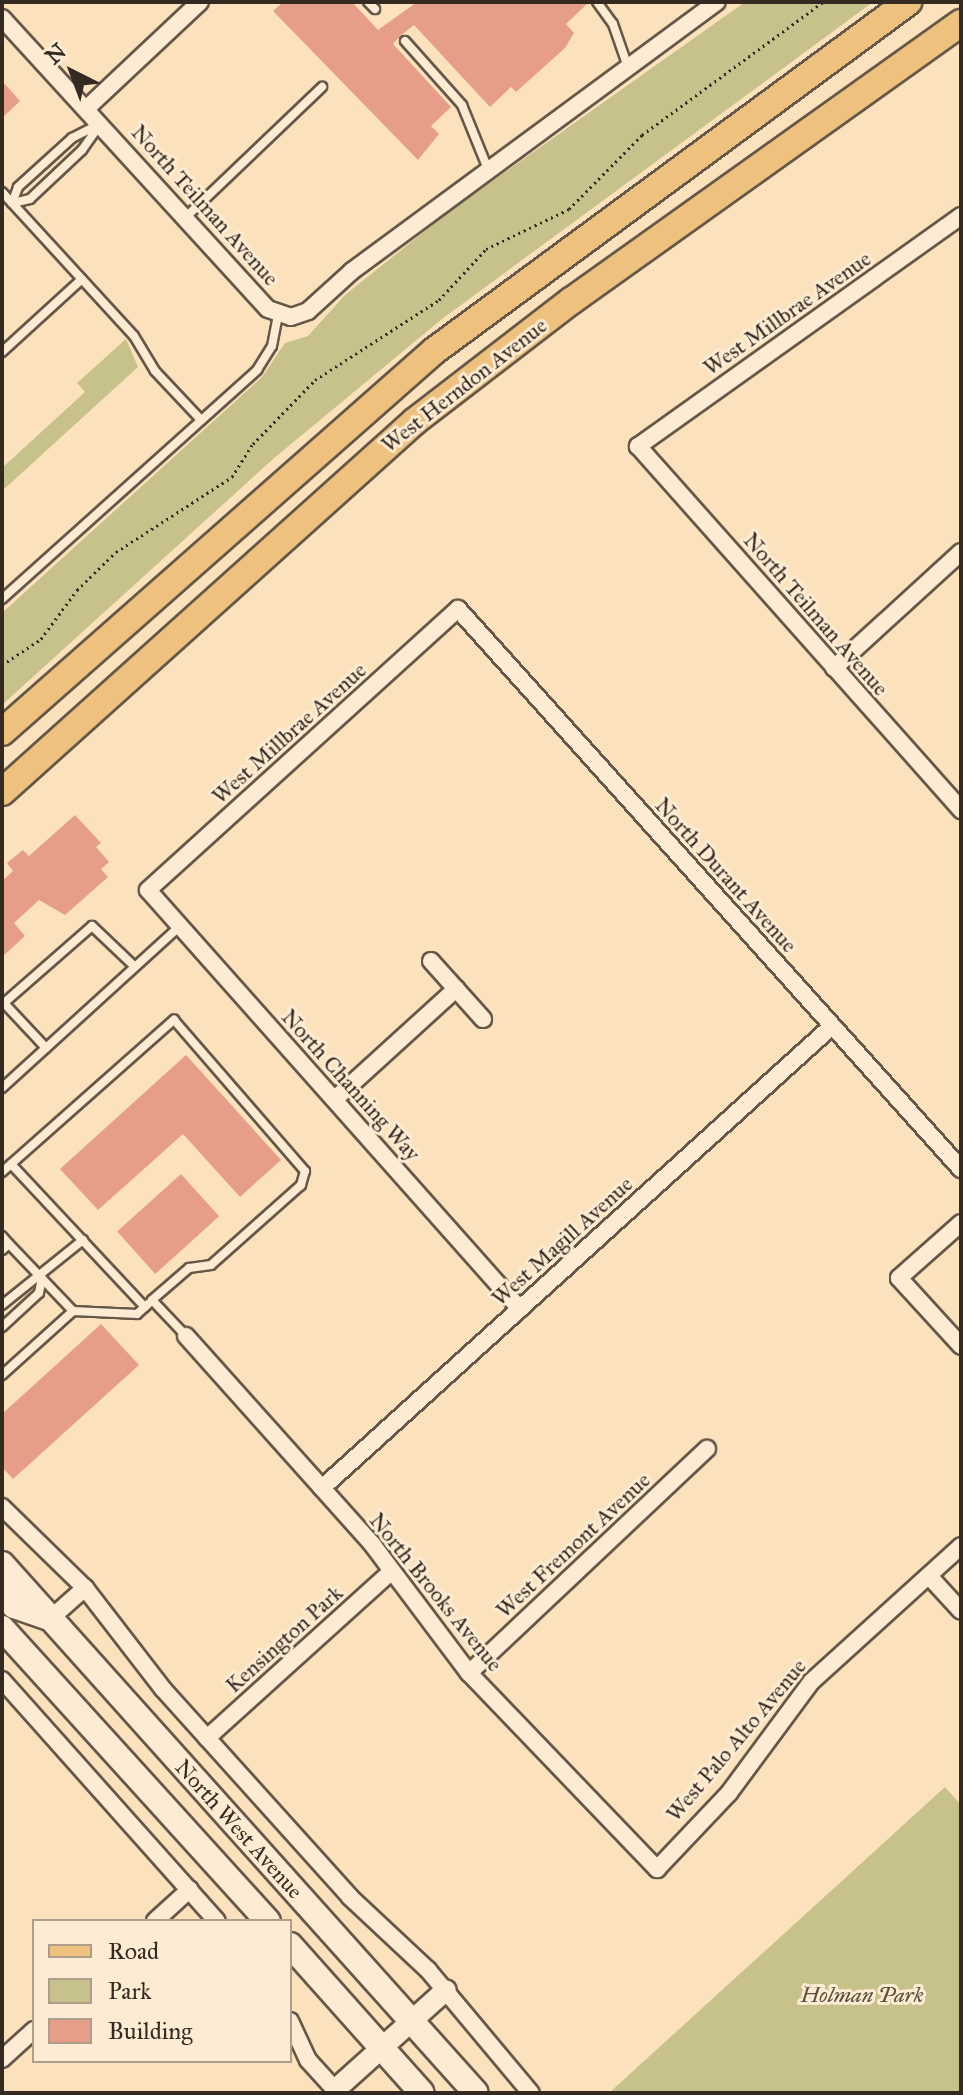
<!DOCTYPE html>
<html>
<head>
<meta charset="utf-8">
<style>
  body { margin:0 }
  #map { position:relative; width:963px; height:2095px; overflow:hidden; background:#fce2bc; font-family:"IM FELL Great Primer",serif }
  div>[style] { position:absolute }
  .green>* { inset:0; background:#c7c18b }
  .building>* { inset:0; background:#e79e89; transform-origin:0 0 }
  .path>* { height:3px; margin-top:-1.5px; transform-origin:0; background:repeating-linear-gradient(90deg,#342a22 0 2px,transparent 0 6px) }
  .roads { filter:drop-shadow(2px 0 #665848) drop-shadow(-2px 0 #665848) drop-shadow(0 2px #665848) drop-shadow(0 -2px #665848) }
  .service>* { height:8px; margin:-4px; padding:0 4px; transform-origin:4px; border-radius:4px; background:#fdecd3 }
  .minor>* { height:16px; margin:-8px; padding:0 8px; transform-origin:8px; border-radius:8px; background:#fdecd3 }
  .tertiary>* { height:20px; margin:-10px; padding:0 10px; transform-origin:10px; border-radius:10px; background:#fdecd3 }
  .secondary>* { height:24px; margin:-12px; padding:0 12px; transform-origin:12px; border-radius:12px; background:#fdecd3 }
  .primary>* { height:26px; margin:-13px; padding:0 13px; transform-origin:13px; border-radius:13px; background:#eec17e }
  span { translate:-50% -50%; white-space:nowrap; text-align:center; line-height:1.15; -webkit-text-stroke:6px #fdecd3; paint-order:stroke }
  .street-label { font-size:22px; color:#342a22 }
  .park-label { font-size:22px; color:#59503c; font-style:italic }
  .frame { position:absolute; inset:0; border:4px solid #342a22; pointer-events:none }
  .legend { position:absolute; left:32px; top:1919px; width:260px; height:144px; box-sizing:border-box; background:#fdecd3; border:2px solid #ad9e8c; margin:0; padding:10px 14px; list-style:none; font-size:24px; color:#342a22 }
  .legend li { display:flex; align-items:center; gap:16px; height:40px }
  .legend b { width:40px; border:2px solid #ad9e8c }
  .north { position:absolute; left:32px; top:32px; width:80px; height:80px; -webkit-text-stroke:6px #fdecd3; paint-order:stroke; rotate:318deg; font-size:22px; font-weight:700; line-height:32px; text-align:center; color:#342a22 }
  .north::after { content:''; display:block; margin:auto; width:28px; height:36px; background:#342a22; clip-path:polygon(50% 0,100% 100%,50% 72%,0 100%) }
</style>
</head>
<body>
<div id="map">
  <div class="green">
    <div style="clip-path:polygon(745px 2px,873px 2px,442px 319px,273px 459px,2px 705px,2px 613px,262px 377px,285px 343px,308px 336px,345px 295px,446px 214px)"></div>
    <div style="clip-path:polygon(126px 339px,138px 367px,2px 491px,2px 468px,85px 392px,77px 383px)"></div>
    <div style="clip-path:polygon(945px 1787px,961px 1805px,961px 2093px,609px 2093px)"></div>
  </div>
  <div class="building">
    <div style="clip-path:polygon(283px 2px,352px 2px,378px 30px,417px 2px,589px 2px,566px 24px,574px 33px,565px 48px,516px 92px,511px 87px,490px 107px,414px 25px,400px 36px,393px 44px,451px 107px,431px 126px,439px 134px,418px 160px,273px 11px)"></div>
    <div style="clip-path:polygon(2px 81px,20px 101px,2px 118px)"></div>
    <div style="clip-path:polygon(75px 815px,101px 843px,96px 847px,109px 862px,101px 869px,108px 877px,65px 915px,39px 900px,14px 923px,25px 936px,2px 957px,2px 881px,13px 871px,7px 863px,23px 850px,29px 856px)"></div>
    <div style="clip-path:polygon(186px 1055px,281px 1160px,240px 1197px,183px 1134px,98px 1210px,60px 1169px)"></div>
    <div style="left:181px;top:1174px;width:57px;height:86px;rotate:48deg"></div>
    <div style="clip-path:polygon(101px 1324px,139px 1365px,13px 1479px,2px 1467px,2px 1414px)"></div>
  </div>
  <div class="path">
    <div style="left:2px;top:665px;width:47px;rotate:-33.7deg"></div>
    <div style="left:41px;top:639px;width:61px;rotate:-53.7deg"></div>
    <div style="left:77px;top:590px;width:54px;rotate:-44.3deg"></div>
    <div style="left:116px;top:552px;width:138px;rotate:-32.9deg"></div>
    <div style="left:232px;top:477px;width:39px;rotate:-58deg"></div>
    <div style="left:253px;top:444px;width:89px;rotate:-45.9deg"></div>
    <div style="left:315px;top:380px;width:148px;rotate:-32.8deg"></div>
    <div style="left:439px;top:300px;width:69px;rotate:-47.3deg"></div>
    <div style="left:486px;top:249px;width:92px;rotate:-25.7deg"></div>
    <div style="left:569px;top:209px;width:104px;rotate:-45.4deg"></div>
    <div style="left:642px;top:135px;width:225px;rotate:-36.3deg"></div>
  </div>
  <div class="roads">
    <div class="service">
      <div style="left:368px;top:2px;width:10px;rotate:45deg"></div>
      <div style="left:597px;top:2px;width:27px;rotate:54deg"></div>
      <div style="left:613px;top:24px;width:46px;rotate:70.8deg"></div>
      <div style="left:405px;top:41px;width:86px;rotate:48.3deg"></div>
      <div style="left:462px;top:105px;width:69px;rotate:67.9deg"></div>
      <div style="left:101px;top:123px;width:33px;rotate:125deg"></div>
      <div style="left:82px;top:150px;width:71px;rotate:136.7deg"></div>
      <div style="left:30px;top:199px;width:18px;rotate:167deg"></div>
      <div style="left:12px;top:203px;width:17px;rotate:-69deg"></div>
      <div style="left:18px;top:187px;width:73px;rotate:-42.2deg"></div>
      <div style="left:72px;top:138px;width:33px;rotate:-27deg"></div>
      <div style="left:2px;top:192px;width:195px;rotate:47.5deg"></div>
      <div style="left:134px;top:336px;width:41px;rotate:59deg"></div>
      <div style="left:155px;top:371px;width:67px;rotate:46.8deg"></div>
      <div style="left:187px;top:216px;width:187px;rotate:-43.7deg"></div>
      <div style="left:2px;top:352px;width:108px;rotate:-42.4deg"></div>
      <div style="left:2px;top:599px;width:343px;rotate:-41.9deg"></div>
      <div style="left:257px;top:370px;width:28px;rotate:-58deg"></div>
      <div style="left:272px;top:346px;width:31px;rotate:-79deg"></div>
      <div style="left:3px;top:1002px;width:63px;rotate:46.9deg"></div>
      <div style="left:4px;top:1003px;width:117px;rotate:-41.2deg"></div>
      <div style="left:92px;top:926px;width:59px;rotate:43.6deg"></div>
      <div style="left:2px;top:1088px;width:241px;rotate:-42.3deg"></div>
      <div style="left:11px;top:1164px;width:196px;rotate:46.9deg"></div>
      <div style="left:2px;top:1172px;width:230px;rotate:-41.5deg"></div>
      <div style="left:174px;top:1020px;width:200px;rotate:49.1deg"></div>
      <div style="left:305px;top:1171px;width:15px;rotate:106deg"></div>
      <div style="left:301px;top:1185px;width:120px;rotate:138.4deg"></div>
      <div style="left:211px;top:1265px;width:22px;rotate:172deg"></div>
      <div style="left:189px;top:1268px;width:49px;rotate:139.1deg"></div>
      <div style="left:152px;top:1300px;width:50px;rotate:46.6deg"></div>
      <div style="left:2px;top:1236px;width:11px;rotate:49deg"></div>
      <div style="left:9px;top:1244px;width:9px;rotate:139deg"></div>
      <div style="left:9px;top:1244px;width:93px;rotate:46.3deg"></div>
      <div style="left:2px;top:1305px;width:104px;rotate:-38.7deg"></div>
      <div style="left:2px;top:1327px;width:50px;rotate:-42.6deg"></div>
      <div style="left:39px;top:1293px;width:15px;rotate:-79deg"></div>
      <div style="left:2px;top:1375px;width:96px;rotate:-42deg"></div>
      <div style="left:73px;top:1311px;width:64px;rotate:2.7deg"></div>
      <div style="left:137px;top:1314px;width:15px;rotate:-42deg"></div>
    </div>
    <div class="minor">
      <div style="left:2px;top:18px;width:394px;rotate:47.6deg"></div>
      <div style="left:268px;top:309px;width:24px;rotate:19deg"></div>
      <div style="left:291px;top:317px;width:18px;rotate:-19deg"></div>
      <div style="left:308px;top:311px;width:59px;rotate:-42.3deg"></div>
      <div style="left:352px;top:271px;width:453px;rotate:-36.4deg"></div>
      <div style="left:87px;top:108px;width:155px;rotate:-43.2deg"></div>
      <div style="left:961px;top:216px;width:397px;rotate:144.5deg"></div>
      <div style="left:638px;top:446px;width:487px;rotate:48.4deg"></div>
      <div style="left:834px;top:668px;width:172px;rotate:-42.4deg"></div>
      <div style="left:431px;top:961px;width:78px;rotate:48.1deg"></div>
      <div style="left:335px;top:1099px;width:164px;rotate:-42.3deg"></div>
      <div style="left:961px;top:1223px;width:83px;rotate:138.4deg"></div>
      <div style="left:899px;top:1278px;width:92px;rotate:47.6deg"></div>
      <div style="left:520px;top:1309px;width:560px;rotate:-131.6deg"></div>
      <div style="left:148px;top:890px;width:418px;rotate:-42.2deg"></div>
      <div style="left:458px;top:609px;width:753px;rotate:48.07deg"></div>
      <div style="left:186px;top:1336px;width:279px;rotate:48.2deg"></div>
      <div style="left:372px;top:1544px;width:161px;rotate:53.1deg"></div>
      <div style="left:469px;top:1673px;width:272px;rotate:46.2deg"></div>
      <div style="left:657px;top:1869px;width:105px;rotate:-46.5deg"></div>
      <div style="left:729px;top:1793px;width:138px;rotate:-53.5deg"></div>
      <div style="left:811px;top:1682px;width:202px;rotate:-42.2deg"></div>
      <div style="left:322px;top:1488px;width:688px;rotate:-42.17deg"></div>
      <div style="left:2px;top:1507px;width:116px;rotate:44.3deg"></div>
      <div style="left:85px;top:1588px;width:128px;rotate:52.3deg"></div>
      <div style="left:163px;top:1689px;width:280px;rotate:48deg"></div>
      <div style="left:350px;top:1897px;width:107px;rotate:43.1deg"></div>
      <div style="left:428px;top:1970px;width:160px;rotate:50.1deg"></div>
      <div style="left:929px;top:1576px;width:47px;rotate:47.6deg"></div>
      <div style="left:50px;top:1619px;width:47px;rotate:-41.5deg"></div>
      <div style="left:469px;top:1673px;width:327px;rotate:-43.3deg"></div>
      <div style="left:2px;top:1680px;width:323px;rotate:48.3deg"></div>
      <div style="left:207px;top:1738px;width:248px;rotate:-42.1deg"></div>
      <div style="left:155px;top:1921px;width:47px;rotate:-42.4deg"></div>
      <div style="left:290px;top:2021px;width:43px;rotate:65.2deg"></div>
      <div style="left:308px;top:2060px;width:45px;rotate:47.7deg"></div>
      <div style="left:2px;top:2059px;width:43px;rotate:-42.2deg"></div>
    </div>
    <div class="tertiary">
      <div style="left:335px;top:2090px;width:149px;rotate:-42deg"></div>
    </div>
    <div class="secondary">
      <div style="left:2px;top:1564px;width:710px;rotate:48.14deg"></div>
      <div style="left:2px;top:1593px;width:18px;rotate:47deg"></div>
      <div style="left:14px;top:1606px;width:36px;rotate:19deg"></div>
      <div style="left:2px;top:1628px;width:396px;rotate:47.8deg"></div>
      <div style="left:290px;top:1945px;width:198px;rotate:48.3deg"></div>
    </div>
    <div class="primary">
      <div style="left:2px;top:732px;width:576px;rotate:-41.41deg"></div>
      <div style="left:434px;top:351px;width:589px;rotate:-36.36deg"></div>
      <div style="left:2px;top:792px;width:555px;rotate:-41.93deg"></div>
      <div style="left:415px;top:421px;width:197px;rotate:-37.6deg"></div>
      <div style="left:571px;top:301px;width:479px;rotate:-35.5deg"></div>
    </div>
  </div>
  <div class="street-label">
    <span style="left:205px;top:205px;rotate:48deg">North Teilman Avenue</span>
    <span style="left:787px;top:313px;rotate:-35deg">West Millbrae Avenue</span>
    <span style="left:464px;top:385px;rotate:-38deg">West Herndon Avenue</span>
    <span style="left:816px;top:614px;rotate:49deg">North Teilman Avenue</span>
    <span style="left:289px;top:733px;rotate:-42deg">West Millbrae Avenue</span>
    <span style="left:726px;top:875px;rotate:48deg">North Durant Avenue</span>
    <span style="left:351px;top:1085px;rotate:48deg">North Channing Way</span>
    <span style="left:562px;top:1241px;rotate:-42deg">West Magill Avenue</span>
    <span style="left:573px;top:1545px;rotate:-43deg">West Fremont Avenue</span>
    <span style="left:436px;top:1592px;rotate:51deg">North Brooks Avenue</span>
    <span style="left:284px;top:1639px;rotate:-42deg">Kensington Park</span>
    <span style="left:736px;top:1740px;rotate:-50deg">West Palo Alto Avenue</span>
    <span style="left:239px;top:1829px;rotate:48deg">North West Avenue</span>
  </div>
  <div class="park-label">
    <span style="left:862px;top:1995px">Holman Park</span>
  </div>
  <div class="frame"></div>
  <ul class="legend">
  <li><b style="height:10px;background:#eec17e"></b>Road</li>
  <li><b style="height:22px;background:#c7c18b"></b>Park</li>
  <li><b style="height:22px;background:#e79e89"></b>Building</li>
  </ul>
  <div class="north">N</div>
</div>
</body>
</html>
